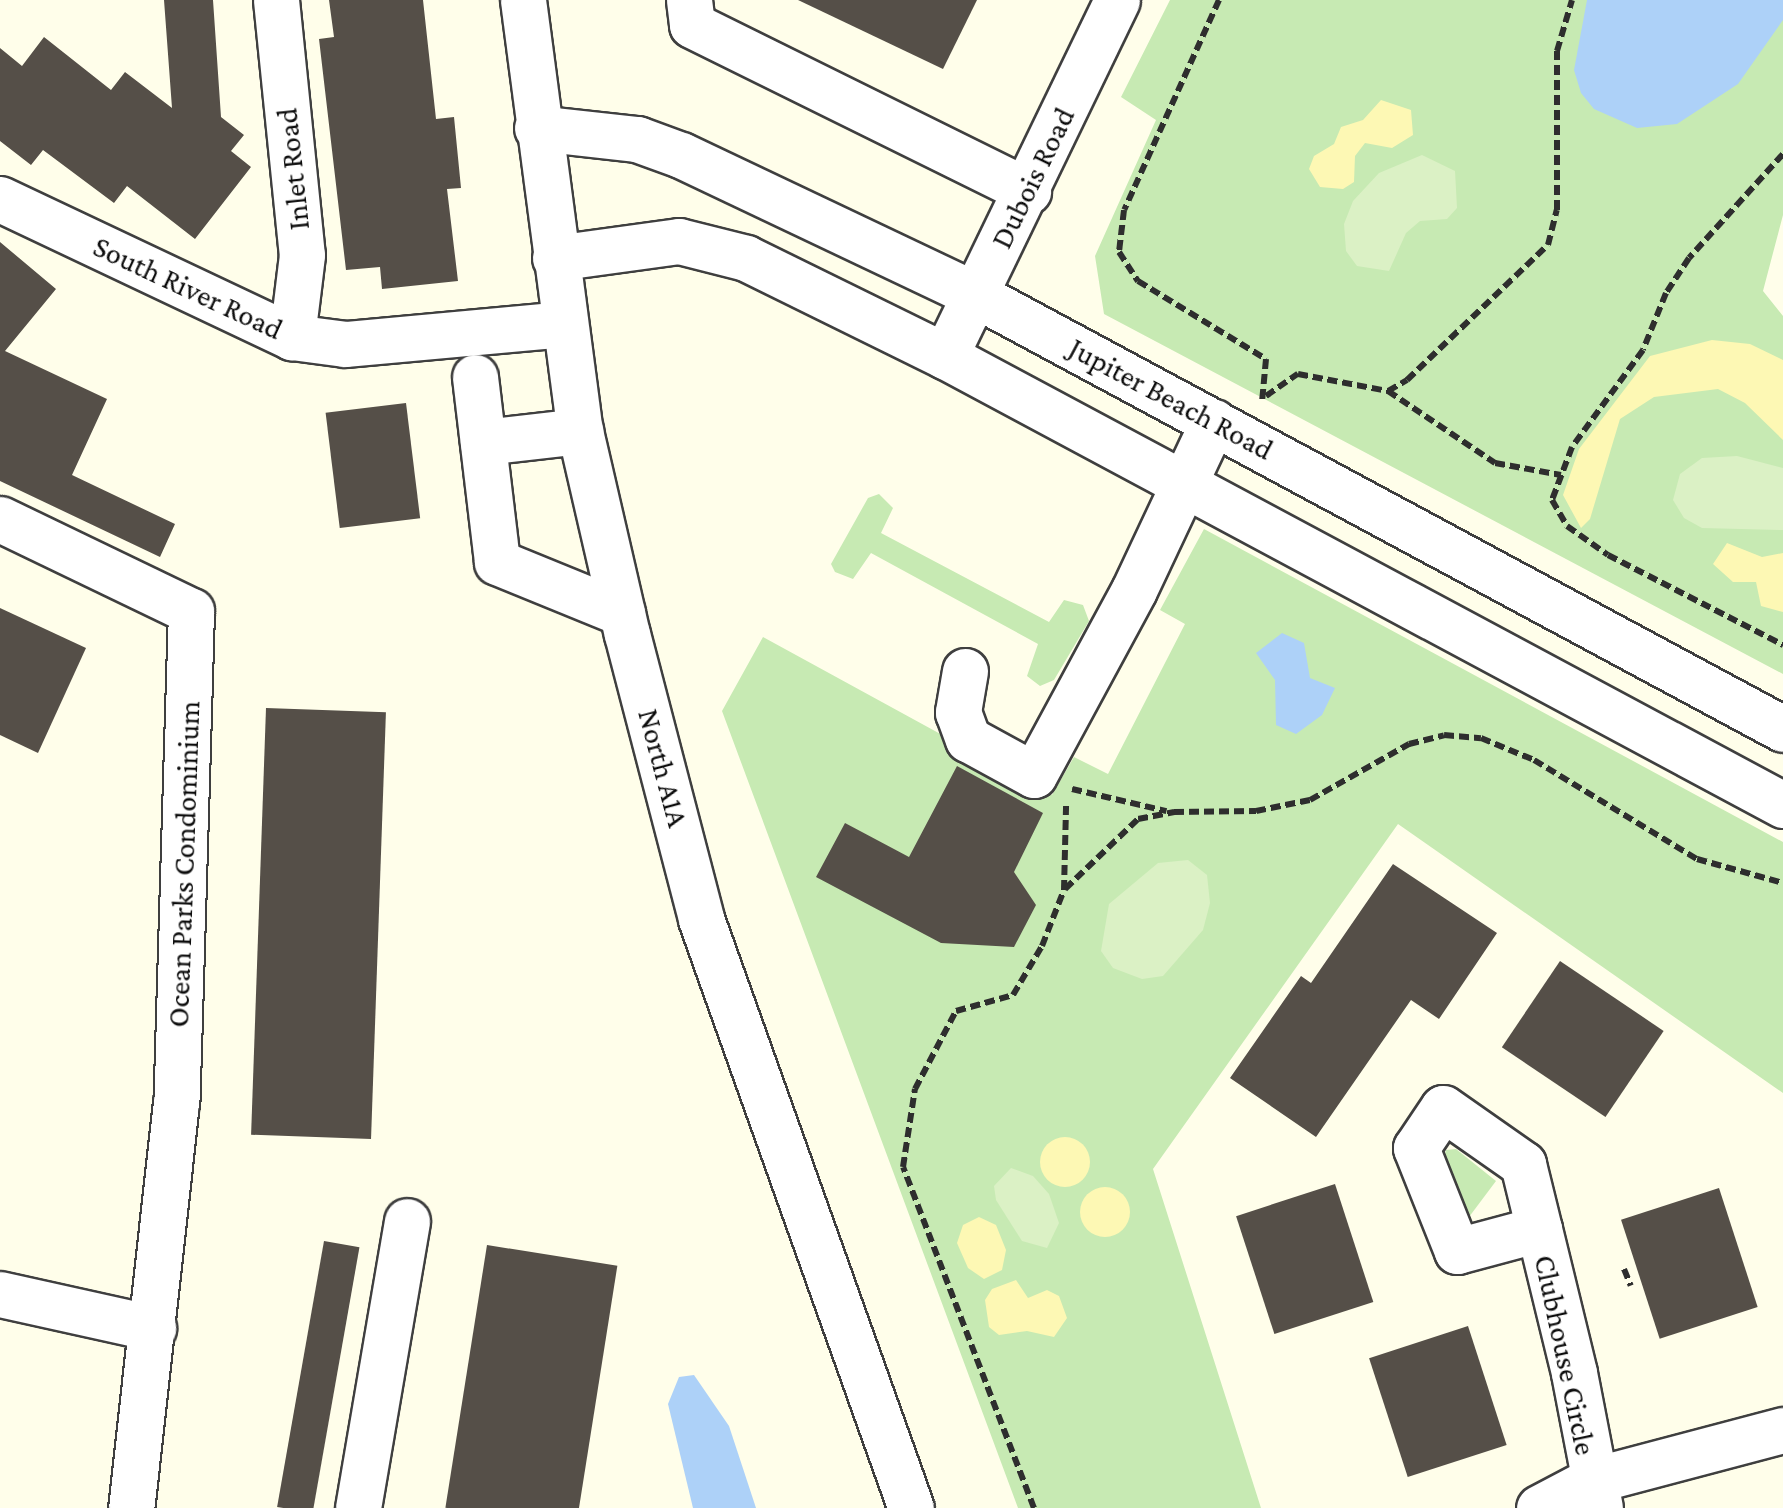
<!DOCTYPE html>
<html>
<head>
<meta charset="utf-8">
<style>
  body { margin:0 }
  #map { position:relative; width:1783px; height:1508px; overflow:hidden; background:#fffeea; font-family:"Crimson Pro",serif }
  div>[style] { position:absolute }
  .green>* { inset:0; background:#c7eab3 }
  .sand>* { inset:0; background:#fdf8b4 }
  .round { border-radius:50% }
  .pitch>* { inset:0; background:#dbf1c5 }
  .water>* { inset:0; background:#add1f8 }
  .building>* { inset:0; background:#554f48; transform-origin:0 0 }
  .path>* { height:6px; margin-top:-3px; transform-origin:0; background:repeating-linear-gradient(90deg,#2e2e2e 0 10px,transparent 0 15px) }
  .roads { filter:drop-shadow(2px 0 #3f3f3f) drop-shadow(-2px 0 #3f3f3f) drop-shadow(0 2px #3f3f3f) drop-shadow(0 -2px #3f3f3f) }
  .minor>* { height:45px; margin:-22.5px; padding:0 22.5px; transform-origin:22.5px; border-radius:22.5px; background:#fff }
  span { translate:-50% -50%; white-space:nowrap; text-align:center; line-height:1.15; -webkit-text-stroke:10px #fff; paint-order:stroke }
  .street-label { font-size:30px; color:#0c0c0c }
</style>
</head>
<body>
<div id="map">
  <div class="green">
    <div style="clip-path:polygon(1170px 0,1783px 0,1783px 215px,1763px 291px,1783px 316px,1783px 674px,1104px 314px,1095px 256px,1156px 120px,1121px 97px)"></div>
    <div style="clip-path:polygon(879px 494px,893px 508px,881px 533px,1049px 622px,1064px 600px,1083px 605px,1089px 621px,1054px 680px,1040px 686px,1027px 676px,1038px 644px,871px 553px,853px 579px,835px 572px,831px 564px,868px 498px)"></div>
    <div style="clip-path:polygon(1204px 529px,1783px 842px,1783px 1093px,1398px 824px,1153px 1169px,1261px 1508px,1018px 1508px,722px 711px,763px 637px,1052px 795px,1074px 757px,1108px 774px,1185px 624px,1160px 610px)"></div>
    <div style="clip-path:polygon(1456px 1149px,1496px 1181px,1469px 1217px,1443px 1161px,1446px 1150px)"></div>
  </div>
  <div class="sand">
    <div style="clip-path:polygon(1381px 100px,1411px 110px,1413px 135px,1392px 148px,1365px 143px,1355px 156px,1354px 182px,1343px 189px,1320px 187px,1309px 169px,1314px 156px,1334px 144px,1341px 127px,1363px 120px)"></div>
    <div style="clip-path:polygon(1712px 340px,1750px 344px,1783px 360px,1783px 440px,1745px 403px,1718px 389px,1654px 397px,1620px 419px,1590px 519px,1581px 528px,1563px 495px,1579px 449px,1650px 356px)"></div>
    <div style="clip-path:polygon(1727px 543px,1762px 557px,1783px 553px,1783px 612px,1761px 606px,1756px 582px,1733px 582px,1713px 564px)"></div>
    <div class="round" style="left:1040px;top:1137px;width:50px;height:50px"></div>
    <div class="round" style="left:1080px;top:1187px;width:50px;height:50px"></div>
    <div style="clip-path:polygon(979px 1217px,996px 1225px,1006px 1250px,1002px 1270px,984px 1279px,968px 1268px,957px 1243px,963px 1225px)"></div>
    <div style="clip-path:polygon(1016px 1280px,1028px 1298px,1047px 1290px,1059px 1296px,1067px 1318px,1054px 1337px,1027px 1331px,999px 1335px,989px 1327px,985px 1300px,992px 1289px)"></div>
  </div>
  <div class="pitch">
    <div style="clip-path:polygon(1422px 155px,1455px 171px,1457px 208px,1447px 219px,1420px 221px,1406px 233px,1389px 271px,1357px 266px,1346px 251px,1344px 224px,1353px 201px,1379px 173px)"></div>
    <div style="clip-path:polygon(1737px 456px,1783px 468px,1783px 530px,1702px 528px,1684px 518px,1673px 500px,1680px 474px,1702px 458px)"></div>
    <div style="clip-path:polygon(1188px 860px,1207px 875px,1210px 903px,1203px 930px,1163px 976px,1142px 979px,1113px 968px,1101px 951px,1109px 904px,1158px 863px)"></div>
    <div style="clip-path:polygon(1011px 1168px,1033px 1176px,1049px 1194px,1059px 1223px,1047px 1248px,1022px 1241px,996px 1200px,994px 1186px)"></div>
  </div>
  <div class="water">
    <div style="clip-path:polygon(1587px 0,1783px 0,1783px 20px,1738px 84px,1677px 124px,1637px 128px,1594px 109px,1581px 93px,1574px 70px)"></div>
    <div style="clip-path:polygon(1282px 633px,1304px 643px,1310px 678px,1335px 688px,1322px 715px,1296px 734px,1276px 725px,1275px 680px,1256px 653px)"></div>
    <div style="clip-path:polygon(694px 1375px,729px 1426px,756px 1508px,693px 1508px,668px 1404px,679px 1377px)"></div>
  </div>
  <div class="building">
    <div style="clip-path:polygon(164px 0,213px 0,221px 117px,244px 135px,231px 151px,251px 167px,195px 239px,127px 186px,114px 203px,43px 150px,31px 165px,0 141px,0 48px,22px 66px,44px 37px,111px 90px,125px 72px,172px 108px)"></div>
    <div style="clip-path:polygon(329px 0,423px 0,436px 119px,454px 117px,461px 188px,447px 189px,458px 281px,382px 289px,380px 267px,346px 270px,319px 39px,334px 37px)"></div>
    <div style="clip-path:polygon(798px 0,977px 0,943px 69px)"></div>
    <div style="clip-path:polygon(0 242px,56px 289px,5px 351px,107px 399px,72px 475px,175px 524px,160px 557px,0 481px)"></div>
    <div style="left:406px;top:403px;width:116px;height:81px;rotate:83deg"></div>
    <div style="clip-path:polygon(0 608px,86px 648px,38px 753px,0 735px)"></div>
    <div style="left:266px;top:708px;width:120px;height:427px;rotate:2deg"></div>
    <div style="clip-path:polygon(957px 766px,1043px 813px,1014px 872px,1036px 905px,1014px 947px,941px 943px,816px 877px,845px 823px,909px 857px)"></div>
    <div style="clip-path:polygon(1393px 864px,1497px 933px,1439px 1019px,1411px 1000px,1316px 1137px,1230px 1078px,1301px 976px,1311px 983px)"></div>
    <div style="left:1560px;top:961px;width:125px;height:104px;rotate:34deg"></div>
    <div style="left:1335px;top:1184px;width:124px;height:104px;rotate:72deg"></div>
    <div style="left:1719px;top:1188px;width:125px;height:103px;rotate:72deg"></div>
    <div style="left:324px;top:1241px;width:36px;height:270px;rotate:10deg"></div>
    <div style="left:487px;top:1245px;width:132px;height:266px;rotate:9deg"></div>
    <div style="left:1468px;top:1326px;width:125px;height:104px;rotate:72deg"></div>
  </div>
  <div class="path">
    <div style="left:1219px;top:0;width:230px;rotate:114.3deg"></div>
    <div style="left:1124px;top:210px;width:42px;rotate:96.8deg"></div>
    <div style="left:1119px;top:252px;width:35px;rotate:57deg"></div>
    <div style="left:1138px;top:281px;width:150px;rotate:31.4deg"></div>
    <div style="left:1266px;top:359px;width:43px;rotate:95.3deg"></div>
    <div style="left:1783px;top:154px;width:140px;rotate:132.1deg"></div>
    <div style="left:1689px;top:258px;width:42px;rotate:123.3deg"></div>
    <div style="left:1666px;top:293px;width:61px;rotate:112deg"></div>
    <div style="left:1643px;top:350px;width:120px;rotate:126.2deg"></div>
    <div style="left:1572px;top:447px;width:57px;rotate:110.7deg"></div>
    <div style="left:1552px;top:500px;width:30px;rotate:60deg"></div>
    <div style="left:1567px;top:526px;width:50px;rotate:35.3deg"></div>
    <div style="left:1608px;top:555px;width:197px;rotate:27.2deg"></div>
    <div style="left:1388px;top:391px;width:129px;rotate:33.9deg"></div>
    <div style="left:1495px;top:463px;width:67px;rotate:10.3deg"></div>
    <div style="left:1266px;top:396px;width:39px;rotate:-35deg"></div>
    <div style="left:1298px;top:374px;width:92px;rotate:10.7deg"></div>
    <div style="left:1388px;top:391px;width:22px;rotate:-30deg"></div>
    <div style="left:1407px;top:380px;width:195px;rotate:-43.8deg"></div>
    <div style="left:1548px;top:245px;width:36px;rotate:-76deg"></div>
    <div style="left:1557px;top:210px;width:159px;rotate:-90deg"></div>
    <div style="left:1557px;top:51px;width:53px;rotate:-73.6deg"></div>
    <div style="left:1072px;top:789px;width:97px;rotate:13.2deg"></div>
    <div style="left:1065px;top:889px;width:101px;rotate:-43.8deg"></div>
    <div style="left:1138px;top:819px;width:37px;rotate:-11deg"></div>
    <div style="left:1174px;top:812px;width:82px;rotate:-0.7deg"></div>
    <div style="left:1256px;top:811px;width:55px;rotate:-11.5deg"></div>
    <div style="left:1310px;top:800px;width:114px;rotate:-29.5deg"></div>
    <div style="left:1409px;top:744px;width:36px;rotate:-14deg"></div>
    <div style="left:1444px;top:735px;width:37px;rotate:5deg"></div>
    <div style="left:1481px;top:738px;width:57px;rotate:22.5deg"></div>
    <div style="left:1534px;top:760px;width:191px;rotate:31.3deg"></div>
    <div style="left:1697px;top:859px;width:89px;rotate:15.6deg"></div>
    <div style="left:1624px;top:1269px;width:18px;rotate:68deg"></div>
    <div style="left:1034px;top:1508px;width:365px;rotate:-111deg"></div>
    <div style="left:903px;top:1167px;width:79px;rotate:-81.3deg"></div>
    <div style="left:915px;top:1089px;width:88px;rotate:-62.3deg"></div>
    <div style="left:956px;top:1011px;width:59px;rotate:-15.7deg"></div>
    <div style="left:1013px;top:995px;width:57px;rotate:-59.4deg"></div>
    <div style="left:1042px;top:946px;width:60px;rotate:-68.6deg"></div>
    <div style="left:1064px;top:890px;width:84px;rotate:-88.6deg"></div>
  </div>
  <div class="roads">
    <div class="minor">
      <div style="left:276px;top:0;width:256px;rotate:84.2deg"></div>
      <div style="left:302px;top:255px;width:83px;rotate:97deg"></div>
      <div style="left:523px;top:0;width:435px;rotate:82.5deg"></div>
      <div style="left:580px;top:431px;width:208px;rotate:77deg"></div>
      <div style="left:627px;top:634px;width:294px;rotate:75.4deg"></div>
      <div style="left:701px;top:919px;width:625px;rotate:70.38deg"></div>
      <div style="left:689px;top:0;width:25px;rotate:83deg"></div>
      <div style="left:692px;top:25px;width:375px;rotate:26.3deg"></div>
      <div style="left:537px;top:128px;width:101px;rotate:6.3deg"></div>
      <div style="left:637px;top:139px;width:47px;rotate:20deg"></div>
      <div style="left:681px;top:155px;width:327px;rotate:25.4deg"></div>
      <div style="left:976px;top:295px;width:916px;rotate:28.27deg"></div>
      <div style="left:0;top:199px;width:323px;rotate:25.3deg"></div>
      <div style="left:292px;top:337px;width:53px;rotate:7.5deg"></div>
      <div style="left:345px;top:344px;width:220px;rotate:-5.2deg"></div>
      <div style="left:555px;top:258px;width:125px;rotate:-7.8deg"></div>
      <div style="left:679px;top:241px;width:69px;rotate:14.2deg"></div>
      <div style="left:746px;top:258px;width:222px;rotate:26.2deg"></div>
      <div style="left:945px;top:356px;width:951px;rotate:28.18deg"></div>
      <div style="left:945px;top:356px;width:395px;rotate:-64.2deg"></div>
      <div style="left:475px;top:377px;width:186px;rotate:83.2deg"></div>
      <div style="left:497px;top:562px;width:135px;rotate:22.2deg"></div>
      <div style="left:483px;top:442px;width:98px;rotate:-6.5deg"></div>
      <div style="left:0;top:519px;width:212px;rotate:25.7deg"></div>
      <div style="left:191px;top:611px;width:491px;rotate:91.7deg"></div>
      <div style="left:176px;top:1102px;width:408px;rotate:96.3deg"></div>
      <div style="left:965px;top:671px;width:42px;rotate:99.7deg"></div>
      <div style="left:958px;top:712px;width:29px;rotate:70deg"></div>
      <div style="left:968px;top:739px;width:75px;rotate:28.6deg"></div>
      <div style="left:1034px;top:775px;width:210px;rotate:-61.6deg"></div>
      <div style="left:1134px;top:590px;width:186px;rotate:-64.8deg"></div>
      <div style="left:1539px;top:1229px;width:85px;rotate:165deg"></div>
      <div style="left:1457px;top:1251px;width:111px;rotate:-111.7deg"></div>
      <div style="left:1416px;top:1148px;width:48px;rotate:-56deg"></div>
      <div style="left:1443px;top:1108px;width:98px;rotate:35deg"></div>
      <div style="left:1523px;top:1164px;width:67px;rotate:76.2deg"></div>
      <div style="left:1539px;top:1229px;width:148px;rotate:76.3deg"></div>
      <div style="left:1574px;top:1373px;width:137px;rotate:79.1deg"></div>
      <div style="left:0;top:1294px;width:157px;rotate:12.5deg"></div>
      <div style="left:358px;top:1508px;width:291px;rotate:-80.3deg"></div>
      <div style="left:1539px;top:1508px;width:58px;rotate:-27.9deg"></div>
      <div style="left:1590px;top:1481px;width:200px;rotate:-14.8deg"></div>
    </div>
  </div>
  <div class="street-label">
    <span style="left:293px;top:169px;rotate:-96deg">Inlet Road</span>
    <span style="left:1033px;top:178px;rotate:-64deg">Dubois Road</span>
    <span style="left:188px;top:288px;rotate:25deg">South River Road</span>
    <span style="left:1171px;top:399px;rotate:28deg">Jupiter Beach Road</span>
    <span style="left:663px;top:768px;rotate:75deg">North A1A</span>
    <span style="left:184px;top:864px;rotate:-88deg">Ocean Parks Condominium</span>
    <span style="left:1565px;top:1355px;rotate:78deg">Clubhouse Circle</span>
  </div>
</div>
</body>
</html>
